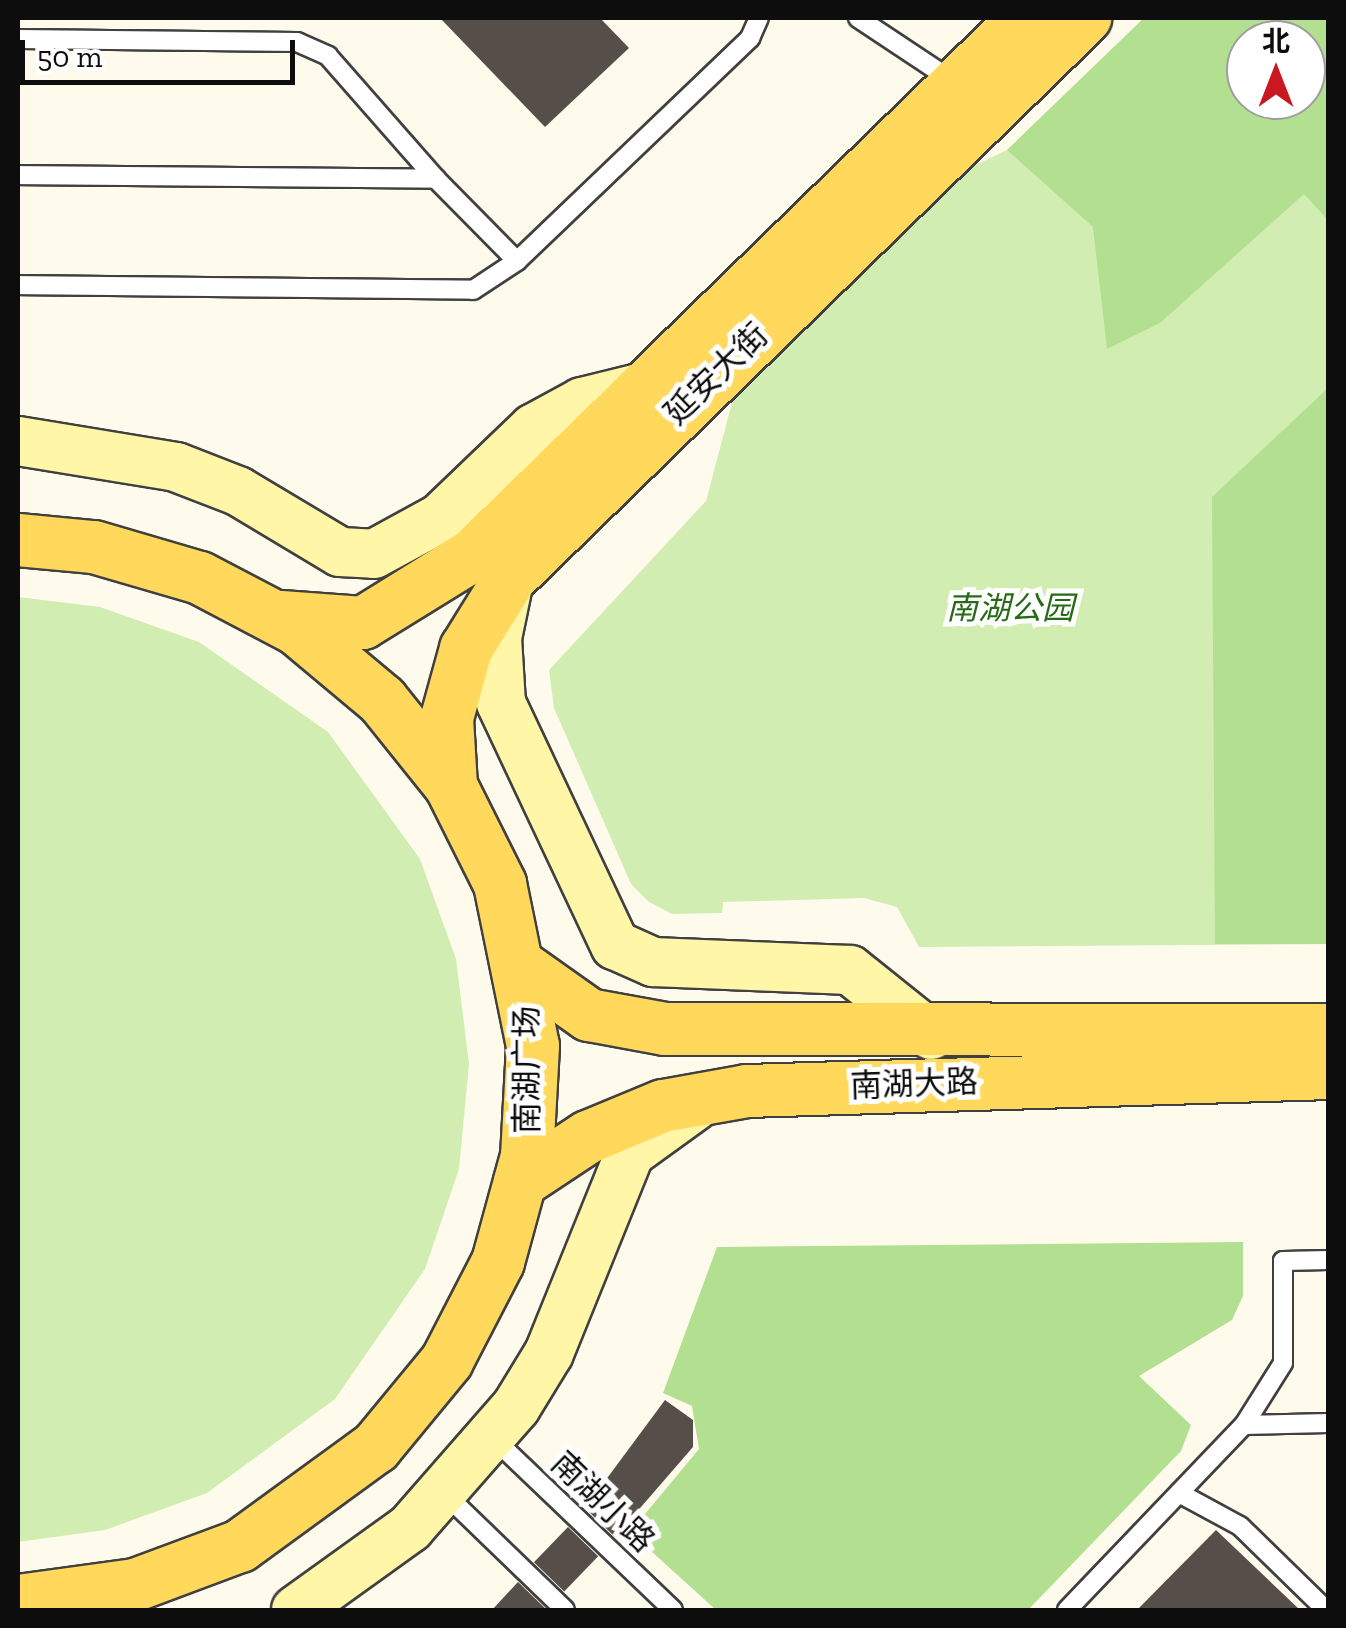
<!DOCTYPE html>
<html>
<head>
<meta charset="utf-8">
<style>
  body { margin:0 }
  #map { position:relative; width:1346px; height:1628px; overflow:hidden; background:#fffbec; font-family:"Zilla Slab","Noto Sans SC",serif }
  div>[style] { position:absolute }
  .green>* { inset:0; background:#d1edb2 }
  .forest>* { inset:0; background:#b3df90 }
  .building>* { inset:0; background:#564e48; transform-origin:0 0 }
  .roads { filter:drop-shadow(2px 0 #404040) drop-shadow(-2px 0 #404040) drop-shadow(0 2px #404040) drop-shadow(0 -2px #404040) }
  .lane>* { height:18px; margin:-9px; padding:0 9px; transform-origin:9px; border-radius:9px; background:#fff }
  .secondary>* { height:48px; margin:-24px; padding:0 24px; transform-origin:24px; border-radius:24px; background:#fff6a7 }
  .primary>* { height:52px; margin:-26px; padding:0 26px; transform-origin:26px; border-radius:26px; background:#ffd85c }
  span { translate:-50% -50%; white-space:nowrap; text-align:center; line-height:1.15; -webkit-text-stroke:10px #fff; paint-order:stroke }
  .street-label { font-size:32px; color:#0d0d0d }
  .park-label { font-size:32px; color:#286a17; font-style:italic }
  .frame { position:absolute; inset:0; border:20px solid #0d0d0d; pointer-events:none }
  .north { position:absolute; left:1226px; top:20px; width:100px; height:100px; box-sizing:border-box; background:#fff; border:2px solid #9e9e9e; border-radius:50%; rotate:0deg; font-size:28px; font-weight:700; line-height:40px; text-align:center; color:#0d0d0d }
  .north::after { content:''; display:block; margin:auto; width:35px; height:45px; background:#ca1820; clip-path:polygon(50% 0,100% 100%,50% 72%,0 100%) }
  .scale { position:absolute; left:20px; top:40px; width:275px; height:45px; box-sizing:border-box; border:5px solid #0d0d0d; border-top:0; padding-left:12px; font-size:30px; line-height:35px; white-space:nowrap; color:#0d0d0d; -webkit-text-stroke:8px #fff; paint-order:stroke }
</style>
</head>
<body>
<div id="map">
  <div class="green">
    <div style="clip-path:polygon(evenodd,1144px 18px,1328px 18px,1328px 944px,919px 947px,897px 907px,864px 898px,723px 902px,722px 913px,672px 914px,649px 902px,631px 884px,554px 708px,549px 670px,706px 501px,733px 399px,965px 170px,1007px 150px,1144px 18px,1246px 40px,1306px 40px,1306px 100px,1246px 100px,1246px 40px)"></div>
    <div style="clip-path:polygon(18px 597px,100px 607px,199px 642px,328px 732px,420px 859px,456px 959px,469px 1064px,459px 1169px,425px 1269px,335px 1399px,207px 1493px,105px 1530px,18px 1542px)"></div>
  </div>
  <div class="forest">
    <div style="clip-path:polygon(evenodd,1144px 18px,1328px 18px,1328px 220px,1304px 194px,1160px 323px,1107px 349px,1093px 227px,1007px 150px,1144px 18px,1246px 40px,1306px 40px,1306px 100px,1246px 100px,1246px 40px)"></div>
    <div style="clip-path:polygon(1328px 388px,1328px 944px,1215px 944px,1212px 497px)"></div>
    <div style="clip-path:polygon(1243px 1242px,1243px 1296px,1232px 1320px,1139px 1376px,1191px 1425px,1181px 1451px,1028px 1610px,716px 1610px,630px 1532px,699px 1449px,692px 1406px,663px 1393px,717px 1247px)"></div>
  </div>
  <div class="building">
    <div style="clip-path:polygon(440px 18px,600px 18px,629px 48px,545px 127px)"></div>
    <div style="clip-path:polygon(665px 1400px,693px 1420px,693px 1447px,615px 1537px,585px 1508px)"></div>
    <div style="left:568px;top:1527px;width:42px;height:49px;rotate:44deg"></div>
    <div style="clip-path:polygon(1216px 1530px,1300px 1610px,1137px 1610px)"></div>
    <div style="clip-path:polygon(518px 1582px,547px 1610px,492px 1610px)"></div>
  </div>
  <div class="roads">
    <div class="lane">
      <div style="left:858px;top:18px;width:114px;rotate:33.6deg"></div>
      <div style="left:18px;top:39px;width:279px;rotate:0.6deg"></div>
      <div style="left:297px;top:42px;width:34px;rotate:24deg"></div>
      <div style="left:328px;top:56px;width:164px;rotate:48.7deg"></div>
      <div style="left:18px;top:175px;width:418px;rotate:0.5deg"></div>
      <div style="left:436px;top:179px;width:115px;rotate:45.4deg"></div>
      <div style="left:18px;top:285px;width:455px;rotate:0.6deg"></div>
      <div style="left:473px;top:290px;width:53px;rotate:-33.4deg"></div>
      <div style="left:517px;top:261px;width:323px;rotate:-43.7deg"></div>
      <div style="left:750px;top:38px;width:22px;rotate:-66deg"></div>
      <div style="left:1244px;top:1425px;width:73px;rotate:-57.8deg"></div>
      <div style="left:1283px;top:1363px;width:102px;rotate:-90deg"></div>
      <div style="left:1283px;top:1261px;width:45px;rotate:-1.3deg"></div>
      <div style="left:493px;top:1438px;width:249px;rotate:43.7deg"></div>
      <div style="left:444px;top:1493px;width:168px;rotate:44deg"></div>
      <div style="left:1179px;top:1493px;width:69px;rotate:28.4deg"></div>
      <div style="left:1240px;top:1526px;width:120px;rotate:44.3deg"></div>
      <div style="left:1067px;top:1610px;width:256px;rotate:-46.3deg"></div>
      <div style="left:1244px;top:1425px;width:84px;rotate:-1.4deg"></div>
    </div>
    <div class="secondary">
      <div style="left:18px;top:441px;width:160px;rotate:9.3deg"></div>
      <div style="left:176px;top:467px;width:66px;rotate:21.2deg"></div>
      <div style="left:238px;top:491px;width:119px;rotate:30.9deg"></div>
      <div style="left:340px;top:552px;width:34px;rotate:3deg"></div>
      <div style="left:374px;top:554px;width:75px;rotate:-28.6deg"></div>
      <div style="left:440px;top:518px;width:130px;rotate:-43.8deg"></div>
      <div style="left:534px;top:428px;width:55px;rotate:-28.4deg"></div>
      <div style="left:582px;top:402px;width:71px;rotate:-13.8deg"></div>
      <div style="left:508px;top:585px;width:54px;rotate:101.7deg"></div>
      <div style="left:497px;top:638px;width:65px;rotate:86.5deg"></div>
      <div style="left:501px;top:703px;width:268px;rotate:64.8deg"></div>
      <div style="left:615px;top:945px;width:42px;rotate:24.1deg"></div>
      <div style="left:653px;top:962px;width:197px;rotate:2.3deg"></div>
      <div style="left:850px;top:970px;width:104px;rotate:38.7deg"></div>
      <div style="left:296px;top:1610px;width:140px;rotate:-35.7deg"></div>
      <div style="left:410px;top:1528px;width:161px;rotate:-48.8deg"></div>
      <div style="left:516px;top:1407px;width:63px;rotate:-58.6deg"></div>
      <div style="left:549px;top:1353px;width:216px;rotate:-68deg"></div>
      <div style="left:630px;top:1153px;width:80px;rotate:-35.9deg"></div>
    </div>
    <div class="primary">
      <div style="left:18px;top:540px;width:76px;rotate:5.3deg"></div>
      <div style="left:94px;top:547px;width:110px;rotate:16.3deg"></div>
      <div style="left:200px;top:578px;width:110px;rotate:27.7deg"></div>
      <div style="left:297px;top:629px;width:111px;rotate:39.9deg"></div>
      <div style="left:382px;top:700px;width:110px;rotate:51.3deg"></div>
      <div style="left:451px;top:786px;width:110px;rotate:63.4deg"></div>
      <div style="left:500px;top:884px;width:165px;rotate:78.5deg"></div>
      <div style="left:533px;top:1046px;width:110px;rotate:93.1deg"></div>
      <div style="left:527px;top:1156px;width:110px;rotate:105.3deg"></div>
      <div style="left:498px;top:1262px;width:111px;rotate:117.3deg"></div>
      <div style="left:447px;top:1361px;width:112px;rotate:129.5deg"></div>
      <div style="left:376px;top:1447px;width:168px;rotate:143.9deg"></div>
      <div style="left:240px;top:1546px;width:112px;rotate:159.6deg"></div>
      <div style="left:135px;top:1585px;width:118px;rotate:172.2deg"></div>
      <div style="left:281px;top:617px;width:82px;rotate:4.2deg"></div>
      <div style="left:363px;top:623px;width:129px;rotate:-31.7deg"></div>
      <div style="left:473px;top:555px;width:770px;rotate:-44.21deg"></div>
      <div style="left:451px;top:786px;width:68px;rotate:-93.4deg"></div>
      <div style="left:447px;top:718px;width:72px;rotate:-74.6deg"></div>
      <div style="left:466px;top:649px;width:84px;rotate:-58.2deg"></div>
      <div style="left:510px;top:578px;width:803px;rotate:-44.24deg"></div>
      <div style="left:524px;top:969px;width:80px;rotate:35.3deg"></div>
      <div style="left:589px;top:1015px;width:77px;rotate:10.4deg"></div>
      <div style="left:665px;top:1029px;width:663px;rotate:0.09deg"></div>
      <div style="left:520px;top:1182px;width:82px;rotate:-33.5deg"></div>
      <div style="left:588px;top:1137px;width:81px;rotate:-22.5deg"></div>
      <div style="left:663px;top:1106px;width:85px;rotate:-10.1deg"></div>
      <div style="left:747px;top:1091px;width:581px;rotate:-1.77deg"></div>
    </div>
  </div>
  <div class="street-label">
    <span style="left:716px;top:374px;rotate:-44deg">延安大街</span>
    <span style="left:527px;top:1070px;rotate:-90deg">南湖广场</span>
    <span style="left:914px;top:1084px;rotate:-2deg">南湖大路</span>
    <span style="left:603px;top:1502px;rotate:44deg">南湖小路</span>
  </div>
  <div class="park-label">
    <span style="left:1010px;top:608px">南湖公园</span>
  </div>
  <div class="frame"></div>
  <div class="north">北</div>
  <div class="scale">50 m</div>
</div>
</body>
</html>
